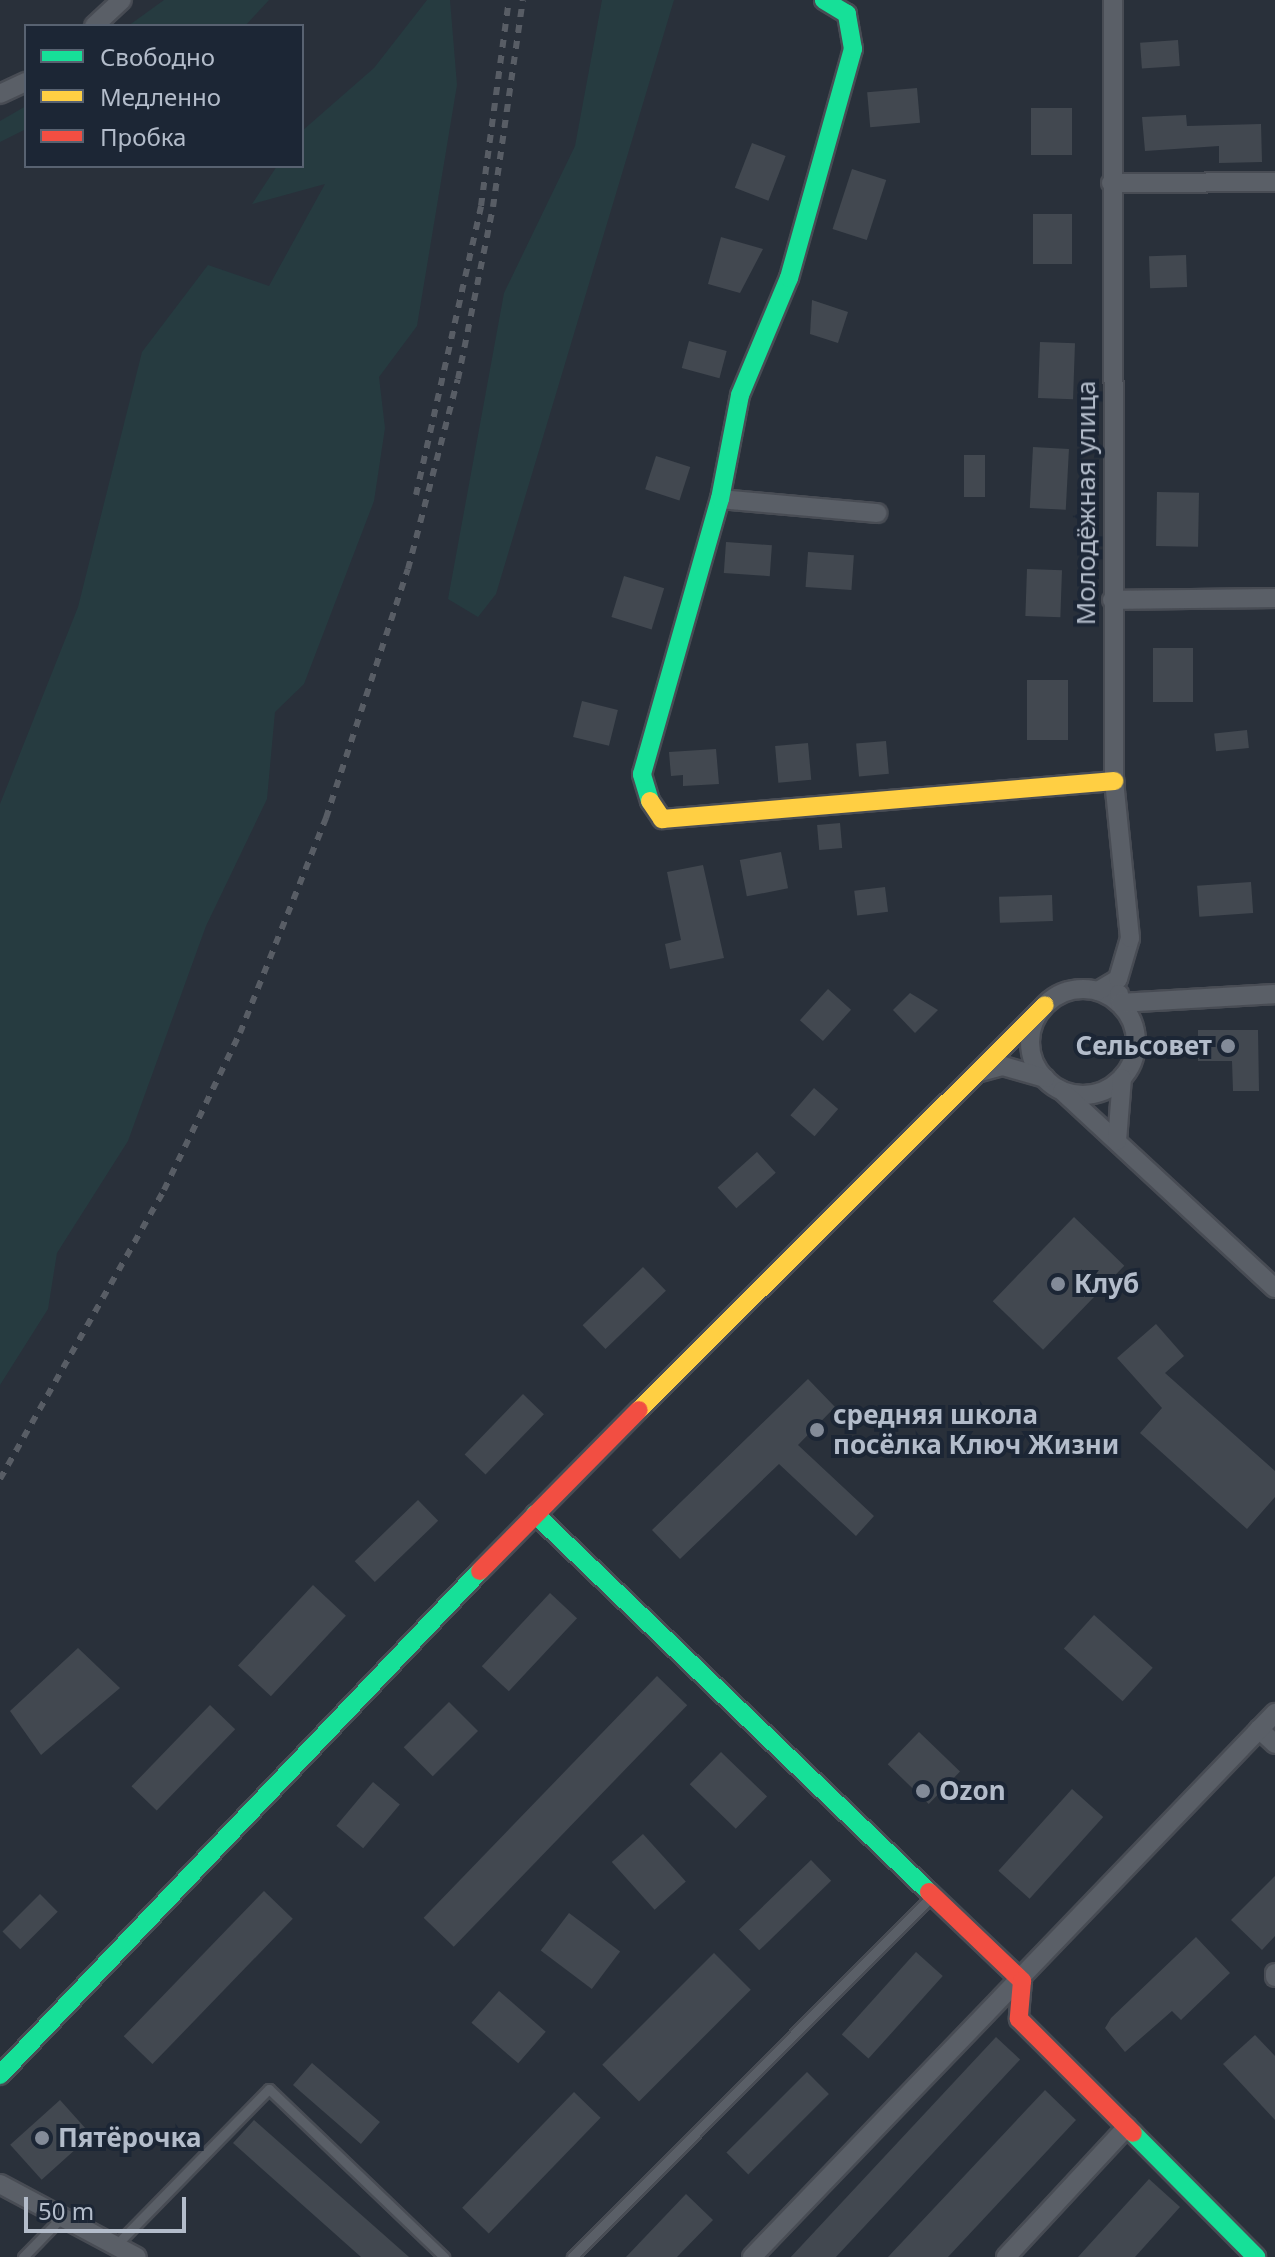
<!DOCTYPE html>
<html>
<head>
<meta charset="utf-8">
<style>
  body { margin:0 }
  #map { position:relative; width:1275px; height:2257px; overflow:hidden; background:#29303a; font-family:"Noto Sans",sans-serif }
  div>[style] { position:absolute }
  .green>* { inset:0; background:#263b40 }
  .building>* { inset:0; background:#424850; transform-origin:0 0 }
  .roads { filter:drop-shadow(2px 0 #484c54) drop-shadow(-2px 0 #484c54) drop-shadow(0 2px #484c54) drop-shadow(0 -2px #484c54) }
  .lane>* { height:9px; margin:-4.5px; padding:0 4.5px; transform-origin:4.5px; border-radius:4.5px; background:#5a5f67 }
  .street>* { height:18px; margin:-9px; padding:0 9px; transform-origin:9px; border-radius:9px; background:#5a5f67 }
  .street>.ring { margin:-9px; padding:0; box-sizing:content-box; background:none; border:18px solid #5a5f67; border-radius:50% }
  .fast>* { height:18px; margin:-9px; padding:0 9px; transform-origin:9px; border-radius:9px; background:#16e098 }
  .slow>* { height:18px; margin:-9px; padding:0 9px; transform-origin:9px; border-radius:9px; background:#ffcf43 }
  .jam>* { height:18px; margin:-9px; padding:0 9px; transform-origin:9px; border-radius:9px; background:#f24e42 }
  .rail>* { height:6px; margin-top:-3px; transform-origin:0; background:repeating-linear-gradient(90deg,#585d65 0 8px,transparent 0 16px) }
  .dots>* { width:22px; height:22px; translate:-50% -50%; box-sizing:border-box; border:4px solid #1c2635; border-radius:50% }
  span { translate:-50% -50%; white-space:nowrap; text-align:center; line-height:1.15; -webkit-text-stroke:8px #1c2635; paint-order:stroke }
  .street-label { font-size:26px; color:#b3bcca }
  .poi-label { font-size:26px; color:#b3bcca; font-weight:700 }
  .right { translate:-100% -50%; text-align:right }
  .left { translate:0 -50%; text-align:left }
  .legend { position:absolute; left:24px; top:24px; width:280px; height:144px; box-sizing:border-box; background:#1c2635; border:2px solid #586271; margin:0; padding:10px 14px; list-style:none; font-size:24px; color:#b3bcca }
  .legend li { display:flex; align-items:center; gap:16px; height:40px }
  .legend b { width:40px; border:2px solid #586271 }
  .scale { position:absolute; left:24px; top:2197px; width:162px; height:36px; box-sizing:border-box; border:4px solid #b3bcca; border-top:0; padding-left:10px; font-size:24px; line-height:28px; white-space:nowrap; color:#b3bcca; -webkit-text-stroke:6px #1c2635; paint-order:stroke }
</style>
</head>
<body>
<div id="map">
  <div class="green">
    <div style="clip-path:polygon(164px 0,269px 0,245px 26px,128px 26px)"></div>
    <div style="clip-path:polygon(427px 0,450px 0,457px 85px,417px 326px,379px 377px,385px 428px,374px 501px,304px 684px,275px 712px,267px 799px,206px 926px,128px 1141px,57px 1253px,48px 1309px,0 1385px,0 804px,78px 607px,142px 352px,208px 265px,269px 286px,325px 184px,252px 204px,277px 166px,302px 166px,302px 131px,374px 68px)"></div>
    <div style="clip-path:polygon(602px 0,674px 0,496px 594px,478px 617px,448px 599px,504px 293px,575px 146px)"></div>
    <div style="clip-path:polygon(26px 106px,26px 129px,0 142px,0 121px)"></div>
  </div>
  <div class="building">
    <div style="left:1178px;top:40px;width:26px;height:38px;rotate:86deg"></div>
    <div style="left:917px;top:88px;width:35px;height:50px;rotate:85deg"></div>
    <div style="left:1031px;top:108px;width:41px;height:47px"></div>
    <div style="clip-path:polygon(1186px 115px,1187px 126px,1261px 124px,1262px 162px,1219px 163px,1219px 146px,1145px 151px,1142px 117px)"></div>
    <div style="left:752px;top:143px;width:36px;height:48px;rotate:21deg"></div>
    <div style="left:852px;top:169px;width:36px;height:63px;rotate:18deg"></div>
    <div style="left:1072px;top:214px;width:50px;height:39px;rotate:90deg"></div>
    <div style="clip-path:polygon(721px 237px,763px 249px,740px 293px,708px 284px)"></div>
    <div style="left:1186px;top:255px;width:32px;height:37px;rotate:88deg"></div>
    <div style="clip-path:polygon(812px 300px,848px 312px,838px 343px,810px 334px)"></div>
    <div style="left:689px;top:341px;width:39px;height:28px;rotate:15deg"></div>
    <div style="left:1040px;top:342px;width:35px;height:56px;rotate:2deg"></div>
    <div style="left:1033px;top:447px;width:36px;height:61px;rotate:3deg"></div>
    <div style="left:964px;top:455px;width:21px;height:42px"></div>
    <div style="left:656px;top:456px;width:36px;height:35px;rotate:18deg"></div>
    <div style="left:1157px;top:492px;width:42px;height:54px;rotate:1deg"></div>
    <div style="left:726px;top:542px;width:46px;height:31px;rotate:4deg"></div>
    <div style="left:808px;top:552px;width:46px;height:35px;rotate:4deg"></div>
    <div style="left:1027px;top:569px;width:35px;height:47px;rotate:2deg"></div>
    <div style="left:624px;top:576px;width:42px;height:43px;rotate:17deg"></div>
    <div style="left:1153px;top:648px;width:40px;height:54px"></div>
    <div style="left:1027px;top:680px;width:41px;height:60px"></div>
    <div style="left:582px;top:701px;width:37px;height:37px;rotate:14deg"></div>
    <div style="left:1247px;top:730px;width:18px;height:33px;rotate:84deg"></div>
    <div style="left:886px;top:741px;width:33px;height:30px;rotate:85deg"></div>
    <div style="left:808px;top:743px;width:37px;height:33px;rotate:85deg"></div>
    <div style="clip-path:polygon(716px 749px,719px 784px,683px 786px,683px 775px,671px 776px,669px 752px)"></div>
    <div style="left:840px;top:823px;width:25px;height:23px;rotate:85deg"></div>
    <div style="left:781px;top:852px;width:37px;height:42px;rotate:79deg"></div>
    <div style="clip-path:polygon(703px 865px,724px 958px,670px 969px,665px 944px,681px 940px,667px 872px)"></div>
    <div style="left:1251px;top:882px;width:31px;height:54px;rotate:86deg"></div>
    <div style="left:885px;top:887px;width:25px;height:31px;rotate:83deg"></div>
    <div style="left:1052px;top:895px;width:26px;height:53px;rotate:88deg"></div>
    <div style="left:828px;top:989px;width:31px;height:42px;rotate:42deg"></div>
    <div style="clip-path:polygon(910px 993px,938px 1010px,915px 1033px,893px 1010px)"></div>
    <div style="clip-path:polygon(1198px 1030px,1258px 1030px,1259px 1091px,1233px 1091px,1232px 1061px,1198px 1061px)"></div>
    <div style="left:814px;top:1088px;width:32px;height:36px;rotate:41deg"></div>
    <div style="left:757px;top:1152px;width:28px;height:53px;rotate:48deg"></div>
    <div style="left:1074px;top:1217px;width:70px;height:117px;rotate:44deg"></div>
    <div style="left:643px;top:1267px;width:33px;height:84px;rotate:46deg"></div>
    <div style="clip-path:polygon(1156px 1324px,1184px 1356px,1165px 1373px,1275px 1471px,1275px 1497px,1247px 1529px,1140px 1433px,1162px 1408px,1117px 1358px)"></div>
    <div style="clip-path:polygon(808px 1379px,835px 1407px,798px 1445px,874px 1516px,856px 1536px,779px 1464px,680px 1559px,652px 1530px)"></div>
    <div style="left:523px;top:1394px;width:29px;height:84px;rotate:44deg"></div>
    <div style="left:418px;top:1500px;width:29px;height:88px;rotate:46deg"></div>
    <div style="left:313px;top:1585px;width:45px;height:110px;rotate:43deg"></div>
    <div style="left:550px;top:1593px;width:37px;height:100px;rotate:43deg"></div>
    <div style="left:1094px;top:1615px;width:79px;height:45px;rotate:42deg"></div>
    <div style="clip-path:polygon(78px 1648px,120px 1688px,41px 1755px,10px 1711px)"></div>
    <div style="left:657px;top:1676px;width:42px;height:336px;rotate:44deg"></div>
    <div style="left:449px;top:1702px;width:41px;height:64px;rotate:45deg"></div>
    <div style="left:210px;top:1705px;width:35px;height:113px;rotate:44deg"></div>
    <div style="left:919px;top:1732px;width:57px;height:45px;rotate:44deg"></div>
    <div style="left:721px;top:1752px;width:64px;height:45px;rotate:44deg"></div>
    <div style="left:373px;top:1782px;width:35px;height:57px;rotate:40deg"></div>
    <div style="left:1072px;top:1789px;width:42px;height:110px;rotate:42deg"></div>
    <div style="left:643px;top:1834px;width:64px;height:42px;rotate:48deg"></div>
    <div style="left:811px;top:1860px;width:29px;height:100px;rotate:46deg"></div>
    <div style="clip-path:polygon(1275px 1876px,1275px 1936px,1262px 1950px,1231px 1920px)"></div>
    <div style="left:264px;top:1891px;width:40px;height:202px;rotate:44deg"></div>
    <div style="left:40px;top:1894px;width:25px;height:53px;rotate:45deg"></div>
    <div style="left:569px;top:1913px;width:64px;height:47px;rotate:37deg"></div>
    <div style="clip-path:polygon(1196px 1937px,1230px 1973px,1181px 2020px,1172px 2011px,1125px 2052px,1105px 2028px,1111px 2018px)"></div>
    <div style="left:916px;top:1952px;width:36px;height:111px;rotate:42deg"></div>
    <div style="left:714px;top:1953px;width:52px;height:158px;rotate:45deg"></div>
    <div style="left:499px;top:1991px;width:62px;height:42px;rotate:41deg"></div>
    <div style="clip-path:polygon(1255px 2035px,1275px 2056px,1275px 2120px,1223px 2064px)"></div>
    <div style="left:996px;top:2037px;width:33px;height:307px;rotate:43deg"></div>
    <div style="left:312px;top:2063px;width:90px;height:29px;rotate:41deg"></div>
    <div style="left:807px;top:2072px;width:31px;height:114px;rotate:45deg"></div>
    <div style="clip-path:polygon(1045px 2090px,1076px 2120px,948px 2257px,888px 2257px)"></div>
    <div style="left:574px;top:2092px;width:37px;height:161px;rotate:44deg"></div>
    <div style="left:60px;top:2100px;width:47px;height:67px;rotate:48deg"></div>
    <div style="clip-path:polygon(254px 2120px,409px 2257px,361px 2257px,233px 2143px)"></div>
    <div style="clip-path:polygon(1149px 2179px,1180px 2207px,1135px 2257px,1078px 2257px)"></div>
    <div style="clip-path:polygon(686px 2194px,713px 2220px,677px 2257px,626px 2257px)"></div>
  </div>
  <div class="roads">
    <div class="lane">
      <div style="left:117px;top:2244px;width:217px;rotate:-45.6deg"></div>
      <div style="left:269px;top:2089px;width:243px;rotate:43.8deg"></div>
      <div style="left:23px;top:2257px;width:57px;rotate:-45.7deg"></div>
      <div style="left:572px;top:2257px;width:508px;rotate:-45.08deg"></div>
    </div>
    <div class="street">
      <div style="left:94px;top:26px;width:38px;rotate:-43deg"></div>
      <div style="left:0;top:94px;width:29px;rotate:-25deg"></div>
      <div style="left:1111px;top:183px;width:164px;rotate:-0.3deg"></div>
      <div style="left:720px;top:499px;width:158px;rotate:5.1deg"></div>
      <div style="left:1112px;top:600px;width:163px;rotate:-0.7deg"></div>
      <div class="ring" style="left:1030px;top:989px;width:88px;height:88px"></div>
      <div style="left:1098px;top:991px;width:23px;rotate:-31deg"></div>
      <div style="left:1118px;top:979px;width:43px;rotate:-73.7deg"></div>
      <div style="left:1130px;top:938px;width:158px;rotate:-95.8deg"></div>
      <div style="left:1114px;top:781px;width:781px;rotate:-90.07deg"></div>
      <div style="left:1119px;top:994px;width:9px;rotate:84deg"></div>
      <div style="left:1120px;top:1003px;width:155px;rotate:-3.3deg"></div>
      <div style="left:980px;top:1072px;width:24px;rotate:-15deg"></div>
      <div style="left:1003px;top:1066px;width:44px;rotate:15.9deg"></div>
      <div style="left:1062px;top:1091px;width:290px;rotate:42.8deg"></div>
      <div style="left:1117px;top:1141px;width:63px;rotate:-85.5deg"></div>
      <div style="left:1259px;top:1729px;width:22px;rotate:43deg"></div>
      <div style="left:1275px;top:1973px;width:4px;rotate:90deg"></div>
      <div style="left:0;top:2184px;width:155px;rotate:28.1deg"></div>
      <div style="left:752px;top:2257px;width:755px;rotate:-46.13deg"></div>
      <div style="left:1006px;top:2257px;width:178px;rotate:-47.1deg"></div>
    </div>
    <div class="fast">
      <div style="left:650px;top:801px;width:28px;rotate:-107deg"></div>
      <div style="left:642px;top:774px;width:286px;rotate:-74.2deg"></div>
      <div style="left:720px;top:499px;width:106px;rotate:-79.1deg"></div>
      <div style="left:740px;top:395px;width:127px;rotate:-67.3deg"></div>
      <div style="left:789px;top:278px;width:238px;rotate:-74.4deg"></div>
      <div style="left:853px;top:49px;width:36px;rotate:-100deg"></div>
      <div style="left:847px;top:14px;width:27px;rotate:-149deg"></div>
      <div style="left:535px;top:1514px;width:546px;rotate:43.81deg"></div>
      <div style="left:0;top:2075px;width:696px;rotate:-46.4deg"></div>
      <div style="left:1133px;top:2133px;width:175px;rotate:45.2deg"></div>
    </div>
    <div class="slow">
      <div style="left:650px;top:801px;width:22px;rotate:56deg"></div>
      <div style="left:662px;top:819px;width:454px;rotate:-4.8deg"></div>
      <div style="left:639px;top:1410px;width:573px;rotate:-44.93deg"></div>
    </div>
    <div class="jam">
      <div style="left:480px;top:1571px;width:226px;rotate:-45.4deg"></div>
      <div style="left:929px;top:1892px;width:129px;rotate:43.7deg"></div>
      <div style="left:1022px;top:1981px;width:38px;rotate:95deg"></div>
      <div style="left:1019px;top:2019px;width:161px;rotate:45deg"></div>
    </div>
  </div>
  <div class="rail">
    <div style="left:416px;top:495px;width:296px;rotate:-77.3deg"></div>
    <div style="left:481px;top:206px;width:208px;rotate:-82.3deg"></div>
    <div style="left:0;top:1479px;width:332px;rotate:-60.4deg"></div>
    <div style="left:164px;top:1190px;width:174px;rotate:-64.2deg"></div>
    <div style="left:240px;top:1033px;width:232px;rotate:-68.2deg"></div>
    <div style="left:326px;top:818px;width:262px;rotate:-71.8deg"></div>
    <div style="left:408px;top:569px;width:196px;rotate:-75.3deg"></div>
    <div style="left:458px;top:379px;width:176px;rotate:-78.5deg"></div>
    <div style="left:493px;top:207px;width:209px;rotate:-81.8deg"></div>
  </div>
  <div class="dots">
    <div style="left:1228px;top:1046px;background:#838b98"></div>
    <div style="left:1058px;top:1284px;background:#838b98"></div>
    <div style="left:817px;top:1430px;background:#838b98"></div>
    <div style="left:923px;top:1791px;background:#838b98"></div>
    <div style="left:42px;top:2138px;background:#838b98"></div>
  </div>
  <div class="street-label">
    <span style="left:1086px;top:503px;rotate:-90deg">Молодёжная улица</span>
  </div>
  <div class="poi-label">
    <span class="right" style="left:1212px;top:1046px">Сельсовет</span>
    <span class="left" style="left:1074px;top:1284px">Клуб</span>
    <span class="left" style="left:833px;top:1430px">средняя школа<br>посёлка Ключ Жизни</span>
    <span class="left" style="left:939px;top:1791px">Ozon</span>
    <span class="left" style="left:58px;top:2138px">Пятёрочка</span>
  </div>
  <ul class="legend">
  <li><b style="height:10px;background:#16e098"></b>Свободно</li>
  <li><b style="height:10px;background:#ffcf43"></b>Медленно</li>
  <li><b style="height:10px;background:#f24e42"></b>Пробка</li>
  </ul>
  <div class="scale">50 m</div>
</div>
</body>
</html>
